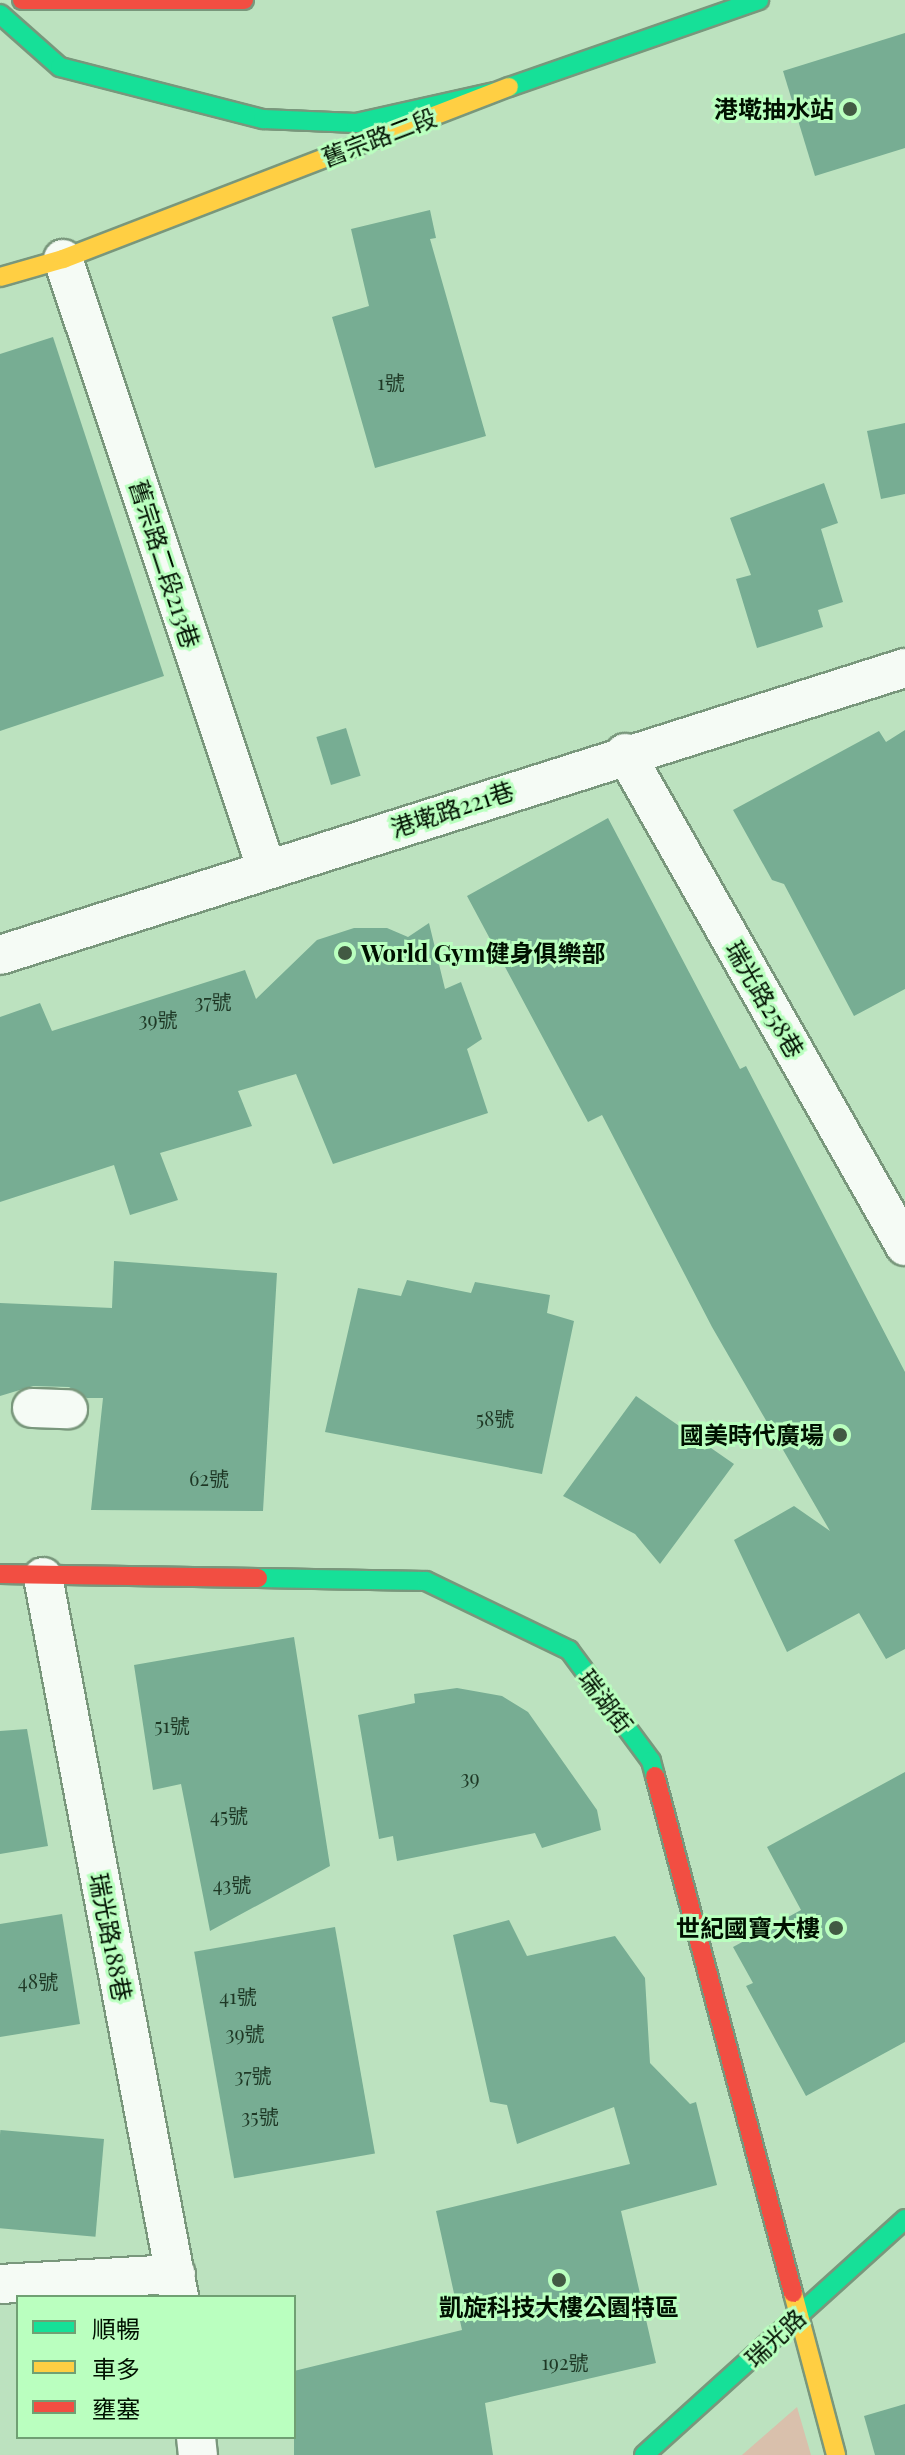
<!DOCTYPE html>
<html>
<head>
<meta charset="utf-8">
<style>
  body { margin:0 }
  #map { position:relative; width:905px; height:2455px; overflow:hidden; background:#bce2bf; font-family:"Playfair Display","Noto Sans TC",serif }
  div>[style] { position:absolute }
  .green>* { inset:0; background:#d9c0ac }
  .building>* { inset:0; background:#77ad93; transform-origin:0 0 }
  .roads { filter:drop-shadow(2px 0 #79977c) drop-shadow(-2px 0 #79977c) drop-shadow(0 2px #79977c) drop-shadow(0 -2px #79977c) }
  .street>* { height:38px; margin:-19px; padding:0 19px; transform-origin:19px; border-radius:19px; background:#f5fbf5 }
  .fast>* { height:18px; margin:-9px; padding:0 9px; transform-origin:9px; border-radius:9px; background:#16e098 }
  .slow>* { height:18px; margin:-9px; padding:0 9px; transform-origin:9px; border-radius:9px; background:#ffcf43 }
  .jam>* { height:18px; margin:-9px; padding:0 9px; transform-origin:9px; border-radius:9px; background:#f24e42 }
  .dots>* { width:22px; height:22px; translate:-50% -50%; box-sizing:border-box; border:4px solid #baffbf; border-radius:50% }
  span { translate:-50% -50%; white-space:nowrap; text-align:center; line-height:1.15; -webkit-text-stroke:6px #baffbf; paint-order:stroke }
  .number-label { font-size:20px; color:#1e3825 }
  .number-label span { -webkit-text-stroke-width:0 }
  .poi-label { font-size:24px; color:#010; font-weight:700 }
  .right { translate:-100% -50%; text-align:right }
  .left { translate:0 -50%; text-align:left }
  .street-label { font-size:24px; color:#010 }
  .legend { position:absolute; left:16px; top:2295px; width:280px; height:144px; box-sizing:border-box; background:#baffbf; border:2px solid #70a073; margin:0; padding:10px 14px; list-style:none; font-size:24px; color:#010 }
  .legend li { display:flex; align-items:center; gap:16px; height:40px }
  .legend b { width:40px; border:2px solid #70a073 }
</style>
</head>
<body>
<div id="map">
  <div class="green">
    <div style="clip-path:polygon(797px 2407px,811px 2455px,742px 2455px)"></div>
  </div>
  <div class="building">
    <div style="clip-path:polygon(905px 33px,905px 148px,815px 176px,783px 71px)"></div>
    <div style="clip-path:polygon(430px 210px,436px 238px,430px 239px,486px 436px,375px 468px,332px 317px,369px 306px,351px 229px)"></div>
    <div style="clip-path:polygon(53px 337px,164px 676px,0 731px,0 354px)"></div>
    <div style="clip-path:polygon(905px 423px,905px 494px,881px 499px,867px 431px)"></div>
    <div style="clip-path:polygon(824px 483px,838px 523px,821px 529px,843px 602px,818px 610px,823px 627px,757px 648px,736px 579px,751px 575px,730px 518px)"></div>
    <div style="left:346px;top:728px;width:50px;height:31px;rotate:73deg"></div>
    <div style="clip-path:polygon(905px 730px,905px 989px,854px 1016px,784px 884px,772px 880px,733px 810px,879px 731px,886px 742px)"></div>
    <div style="clip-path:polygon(608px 818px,740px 1069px,746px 1066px,905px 1372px,905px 1649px,886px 1659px,859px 1613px,787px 1652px,734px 1540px,794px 1506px,830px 1531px,712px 1327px,602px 1115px,588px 1122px,467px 896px)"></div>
    <div style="clip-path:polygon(429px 923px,445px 989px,461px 982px,482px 1039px,467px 1049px,488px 1113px,333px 1164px,296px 1074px,238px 1091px,252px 1126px,160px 1153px,178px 1200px,130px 1215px,114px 1165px,0 1202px,0 1017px,40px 1003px,52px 1031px,245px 970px,256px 999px,317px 940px,354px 928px,387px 928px,408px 937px)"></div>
    <div style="clip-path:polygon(114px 1261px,277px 1273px,263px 1511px,91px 1510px,103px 1398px,87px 1398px,69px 1387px,33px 1386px,0 1396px,0 1303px,112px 1308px)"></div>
    <div style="clip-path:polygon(407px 1280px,471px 1293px,475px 1282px,550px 1295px,547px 1313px,574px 1321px,542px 1474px,325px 1432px,358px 1288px,401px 1296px)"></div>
    <div style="clip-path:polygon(636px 1396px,734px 1464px,660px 1564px,635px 1534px,563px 1496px)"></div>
    <div style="clip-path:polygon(294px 1637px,330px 1866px,210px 1931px,181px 1784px,153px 1790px,134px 1665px)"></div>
    <div style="clip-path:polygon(457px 1688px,502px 1696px,528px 1712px,597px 1810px,601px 1830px,542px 1848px,535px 1833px,397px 1861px,393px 1836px,379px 1839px,358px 1715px,415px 1703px,414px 1694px)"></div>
    <div style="clip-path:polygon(27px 1729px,48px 1846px,0 1854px,0 1731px)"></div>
    <div style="clip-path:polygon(905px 1772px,905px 2042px,806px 2096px,746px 1986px,753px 1983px,733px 1947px,801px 1910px,767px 1847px)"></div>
    <div style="clip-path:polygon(62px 1914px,80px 2024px,0 2037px,0 1924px)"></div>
    <div style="clip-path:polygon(509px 1920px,527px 1956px,615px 1936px,645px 1978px,650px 2063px,690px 2104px,696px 2102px,717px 2185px,621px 2211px,656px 2363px,485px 2403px,493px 2455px,294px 2455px,294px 2371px,462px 2330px,436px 2211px,630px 2164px,614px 2107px,517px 2144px,507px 2105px,490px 2102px,453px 1935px)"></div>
    <div style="left:335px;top:1927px;width:230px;height:143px;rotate:80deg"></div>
    <div style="left:104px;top:2139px;width:98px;height:104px;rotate:95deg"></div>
    <div style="clip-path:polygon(905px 2404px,905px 2455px,875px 2455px,864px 2416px)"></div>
  </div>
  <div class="roads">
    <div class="street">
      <div style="left:63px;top:259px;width:644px;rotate:71.54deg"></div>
      <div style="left:625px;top:753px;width:567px;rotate:60.41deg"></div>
      <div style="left:0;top:955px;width:949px;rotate:-17.6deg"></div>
      <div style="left:32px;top:1408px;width:36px;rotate:2deg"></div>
      <div style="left:43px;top:1577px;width:733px;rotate:79.3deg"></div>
      <div style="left:0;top:2284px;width:176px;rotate:-3.3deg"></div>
      <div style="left:196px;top:2437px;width:18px;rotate:84deg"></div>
    </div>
    <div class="fast">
      <div style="left:0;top:14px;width:80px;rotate:41.5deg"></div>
      <div style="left:60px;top:67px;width:210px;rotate:14.4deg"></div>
      <div style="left:263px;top:119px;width:93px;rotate:2.5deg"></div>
      <div style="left:356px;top:123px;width:142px;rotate:-12.6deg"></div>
      <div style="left:509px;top:87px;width:265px;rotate:-19.2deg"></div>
      <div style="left:258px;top:1578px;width:168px;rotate:1deg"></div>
      <div style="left:426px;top:1581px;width:159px;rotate:25.8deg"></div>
      <div style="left:569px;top:1650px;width:138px;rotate:53.5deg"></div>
      <div style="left:651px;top:1761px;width:16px;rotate:75deg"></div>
      <div style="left:644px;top:2455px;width:352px;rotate:-42.1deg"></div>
    </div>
    <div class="slow">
      <div style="left:0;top:277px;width:66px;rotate:-15.9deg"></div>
      <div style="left:63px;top:259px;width:478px;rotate:-21.1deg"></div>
      <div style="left:793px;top:2293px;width:168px;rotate:75.1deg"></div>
    </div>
    <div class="jam">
      <div style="left:22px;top:0;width:222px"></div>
      <div style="left:0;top:1574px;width:258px;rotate:0.9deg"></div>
      <div style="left:655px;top:1776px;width:535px;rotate:75.05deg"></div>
    </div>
  </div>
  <div class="dots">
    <div style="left:850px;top:109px;background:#425a43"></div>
    <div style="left:345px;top:953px;background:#425a43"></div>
    <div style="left:840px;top:1435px;background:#425a43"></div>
    <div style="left:836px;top:1928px;background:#425a43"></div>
    <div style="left:559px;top:2280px;background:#425a43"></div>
  </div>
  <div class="number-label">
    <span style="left:391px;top:381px">1號</span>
    <span style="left:213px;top:1000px">37號</span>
    <span style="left:158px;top:1018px">39號</span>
    <span style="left:495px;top:1417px">58號</span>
    <span style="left:209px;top:1477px">62號</span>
    <span style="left:172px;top:1724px">51號</span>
    <span style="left:470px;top:1776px">39</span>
    <span style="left:229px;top:1814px">45號</span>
    <span style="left:232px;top:1883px">43號</span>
    <span style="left:38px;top:1980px">48號</span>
    <span style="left:238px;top:1995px">41號</span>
    <span style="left:245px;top:2032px">39號</span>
    <span style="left:253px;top:2074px">37號</span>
    <span style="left:260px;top:2115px">35號</span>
    <span style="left:565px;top:2361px">192號</span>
  </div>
  <div class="poi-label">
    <span class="right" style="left:834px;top:109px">港墘抽水站</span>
    <span class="left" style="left:361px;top:953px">World Gym健身俱樂部</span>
    <span class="right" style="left:824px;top:1435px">國美時代廣場</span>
    <span class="right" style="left:820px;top:1928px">世紀國寶大樓</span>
    <span style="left:559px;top:2307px">凱旋科技大樓公園特區</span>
  </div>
  <div class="street-label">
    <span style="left:379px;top:137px;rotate:-21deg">舊宗路二段</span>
    <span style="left:165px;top:564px;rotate:72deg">舊宗路二段213巷</span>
    <span style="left:452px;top:809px;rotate:-18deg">港墘路221巷</span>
    <span style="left:765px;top:999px;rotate:60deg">瑞光路258巷</span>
    <span style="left:606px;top:1701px;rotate:53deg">瑞湖街</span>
    <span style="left:111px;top:1937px;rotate:79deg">瑞光路188巷</span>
    <span style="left:775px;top:2338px;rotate:-43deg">瑞光路</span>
  </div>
  <ul class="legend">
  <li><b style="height:10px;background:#16e098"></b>順暢</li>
  <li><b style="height:10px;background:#ffcf43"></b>車多</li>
  <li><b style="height:10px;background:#f24e42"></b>壅塞</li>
  </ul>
</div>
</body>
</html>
